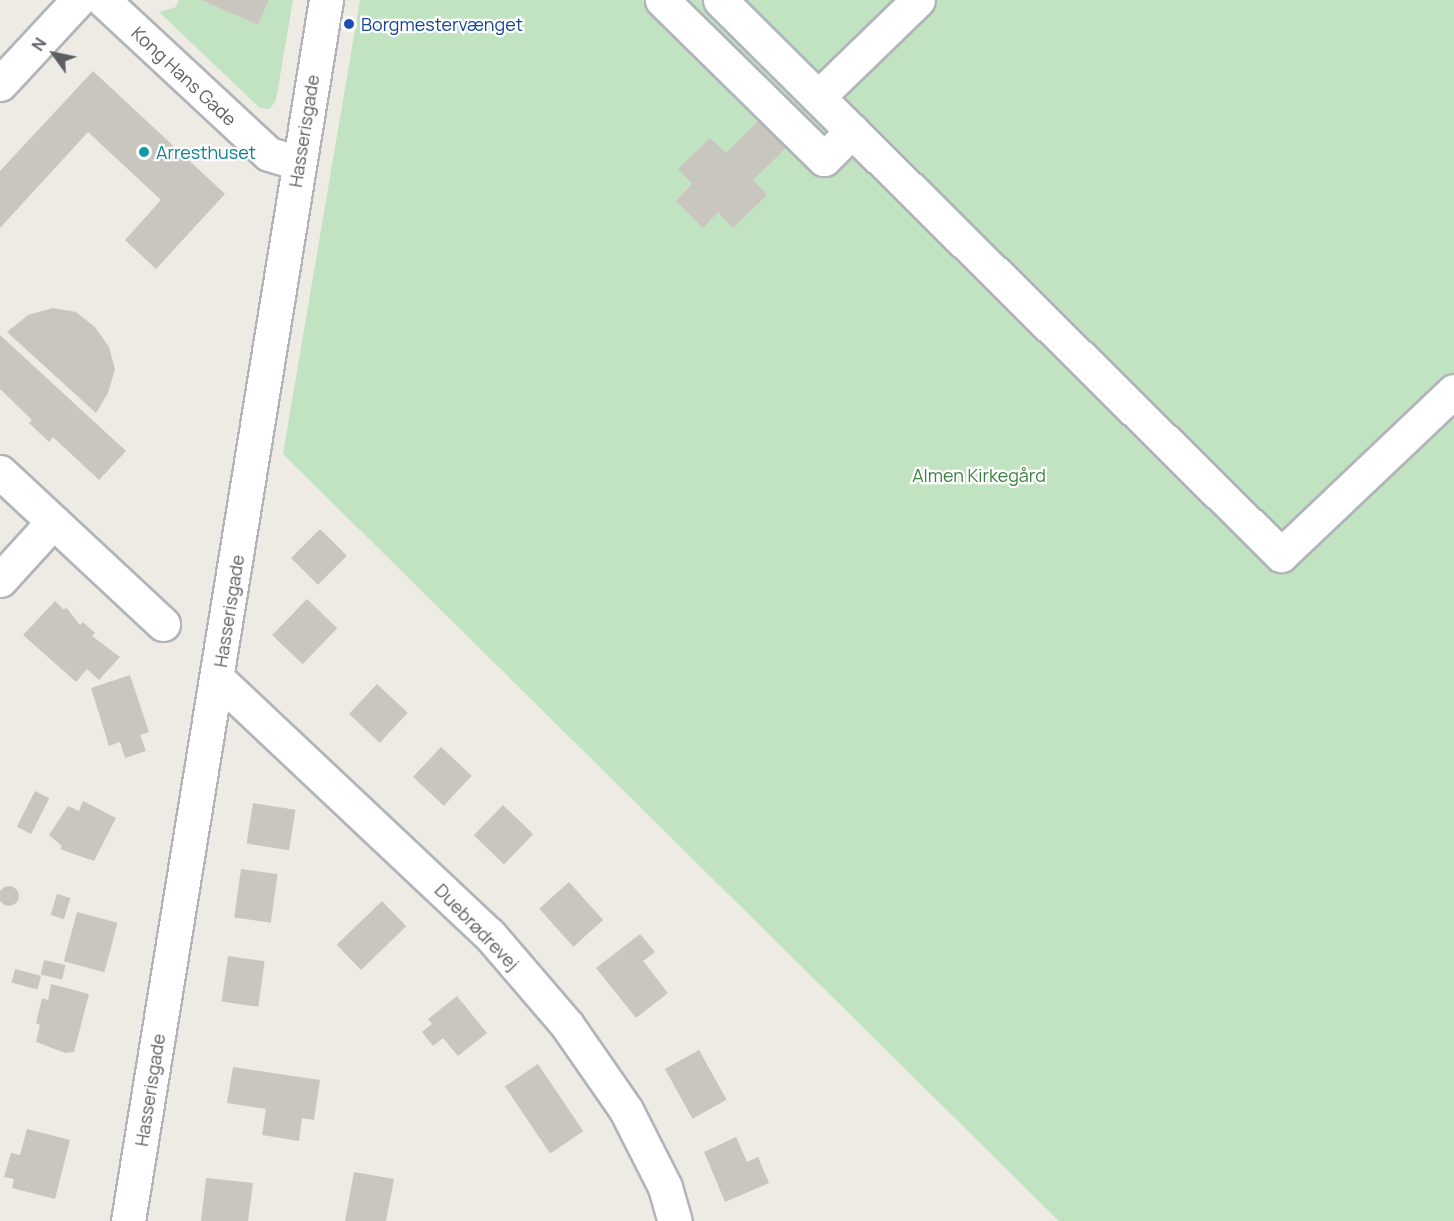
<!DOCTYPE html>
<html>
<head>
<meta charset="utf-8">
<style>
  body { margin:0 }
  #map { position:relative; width:1454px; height:1221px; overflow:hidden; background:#edebe4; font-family:Manrope,sans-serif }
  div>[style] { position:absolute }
  .green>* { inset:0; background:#c2e3c2 }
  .building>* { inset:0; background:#c9c6c0; transform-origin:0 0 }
  .round { border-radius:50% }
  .roads { filter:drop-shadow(2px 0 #b1b4b8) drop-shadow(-2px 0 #b1b4b8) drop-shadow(0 2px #b1b4b8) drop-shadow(0 -2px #b1b4b8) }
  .minor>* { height:33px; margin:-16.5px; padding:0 16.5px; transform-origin:16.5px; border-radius:16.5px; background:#fff }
  .dots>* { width:16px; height:16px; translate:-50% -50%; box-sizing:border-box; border:3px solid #fff; border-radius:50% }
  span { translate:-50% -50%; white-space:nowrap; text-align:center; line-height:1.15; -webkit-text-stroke:4.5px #fff; paint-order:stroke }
  .transit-label { font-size:18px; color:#164399 }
  .left { translate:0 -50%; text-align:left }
  .street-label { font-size:18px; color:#5c5f63 }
  .culture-label { font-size:18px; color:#0d838f }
  .park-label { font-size:18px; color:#3c823f }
  .north { position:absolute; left:24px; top:24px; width:60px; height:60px; -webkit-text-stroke:4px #fff; paint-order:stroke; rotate:303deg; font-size:16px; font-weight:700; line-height:24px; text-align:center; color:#5c5f63 }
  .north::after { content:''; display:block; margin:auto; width:21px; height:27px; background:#5c5f63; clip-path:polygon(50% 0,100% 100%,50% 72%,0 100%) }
</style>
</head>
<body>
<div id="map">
  <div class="green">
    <div style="clip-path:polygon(179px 0,201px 0,258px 25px,269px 0,293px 0,276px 100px,270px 109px,260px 108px,159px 12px,176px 7px)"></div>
    <div style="clip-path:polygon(360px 0,1454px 0,1454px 1221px,1059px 1221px,283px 454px)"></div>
  </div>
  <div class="building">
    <div style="clip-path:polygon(201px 0,269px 0,258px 25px)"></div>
    <div style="clip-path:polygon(93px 71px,225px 194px,156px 269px,125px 240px,161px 200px,88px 132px,0 228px,0 171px)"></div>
    <div style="clip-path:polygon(762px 117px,789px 145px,753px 180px,767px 195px,733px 228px,718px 212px,703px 228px,676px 201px,692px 184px,678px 169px,710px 138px,726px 153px)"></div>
    <div style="clip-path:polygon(53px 308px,76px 312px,95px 327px,109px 347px,115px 369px,108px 393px,96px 413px,7px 332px,28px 315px)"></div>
    <div style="clip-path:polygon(0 335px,126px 451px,99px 480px,53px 437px,49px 442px,29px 423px,32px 420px,0 389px)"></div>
    <div style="left:320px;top:529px;width:38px;height:41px;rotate:45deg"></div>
    <div style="left:307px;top:599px;width:42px;height:50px;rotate:44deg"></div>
    <div style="clip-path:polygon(55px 601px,64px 610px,66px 607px,80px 625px,83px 622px,95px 633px,92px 636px,120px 657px,99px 680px,87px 669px,76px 682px,23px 635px)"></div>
    <div style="clip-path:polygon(130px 675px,149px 732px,140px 735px,146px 751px,125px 758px,120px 742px,109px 746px,91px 688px)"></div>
    <div style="left:377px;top:684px;width:42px;height:41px;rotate:43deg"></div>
    <div style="left:441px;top:747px;width:42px;height:41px;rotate:43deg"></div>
    <div style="left:35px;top:791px;width:16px;height:40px;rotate:27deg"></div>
    <div style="clip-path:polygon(83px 801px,116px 818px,94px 861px,60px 849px,62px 846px,49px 835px,68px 806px,79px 811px)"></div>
    <div style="left:253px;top:803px;width:43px;height:41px;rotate:9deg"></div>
    <div style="left:503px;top:805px;width:42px;height:42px;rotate:44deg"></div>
    <div style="left:241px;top:869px;width:37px;height:49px;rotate:8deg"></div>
    <div style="left:569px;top:882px;width:51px;height:40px;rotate:48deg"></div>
    <div class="round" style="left:-1px;top:886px;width:20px;height:20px"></div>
    <div style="left:57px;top:894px;width:14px;height:22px;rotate:17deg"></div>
    <div style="left:382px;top:901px;width:35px;height:63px;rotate:46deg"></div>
    <div style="left:77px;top:912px;width:42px;height:51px;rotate:15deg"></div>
    <div style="clip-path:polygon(640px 934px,655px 952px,643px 961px,668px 993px,636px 1018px,596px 968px)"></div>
    <div style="left:228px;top:956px;width:37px;height:46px;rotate:8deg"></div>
    <div style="left:44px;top:960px;width:22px;height:15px;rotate:13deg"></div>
    <div style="left:15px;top:969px;width:27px;height:14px;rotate:15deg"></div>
    <div style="clip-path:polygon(51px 984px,89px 994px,74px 1052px,65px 1053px,36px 1042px,40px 1025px,36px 1023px,42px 998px,48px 1000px)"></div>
    <div style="clip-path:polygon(457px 996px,487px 1033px,458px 1056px,443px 1038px,433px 1046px,422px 1032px,432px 1024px,428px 1019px)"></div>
    <div style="left:699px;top:1050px;width:57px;height:39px;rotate:61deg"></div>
    <div style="left:538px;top:1064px;width:81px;height:40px;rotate:56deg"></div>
    <div style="clip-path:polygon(233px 1067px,320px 1080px,314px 1120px,302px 1118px,299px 1141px,262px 1135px,266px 1109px,227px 1103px)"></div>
    <div style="clip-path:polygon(27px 1129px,70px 1140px,55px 1199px,12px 1188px,14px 1179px,4px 1177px,11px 1153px,20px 1155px)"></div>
    <div style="clip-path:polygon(736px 1137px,747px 1162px,758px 1157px,769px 1183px,725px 1202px,704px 1152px)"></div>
    <div style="clip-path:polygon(354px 1172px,394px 1179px,386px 1221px,345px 1221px)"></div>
    <div style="clip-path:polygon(206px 1178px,253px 1183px,248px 1221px,201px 1221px)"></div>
  </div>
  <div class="roads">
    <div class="minor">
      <div style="left:103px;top:0;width:226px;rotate:42.9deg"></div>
      <div style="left:269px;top:154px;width:31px;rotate:17deg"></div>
      <div style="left:662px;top:0;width:227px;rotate:44.5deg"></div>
      <div style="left:824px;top:159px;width:40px;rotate:-45deg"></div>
      <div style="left:852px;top:131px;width:186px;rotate:-135.2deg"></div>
      <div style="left:0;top:84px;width:115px;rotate:-47.1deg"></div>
      <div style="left:818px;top:97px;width:139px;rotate:-44.1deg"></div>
      <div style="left:852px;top:131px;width:603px;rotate:44.66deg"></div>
      <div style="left:1281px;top:555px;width:238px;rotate:-43.5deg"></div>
      <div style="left:0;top:472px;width:223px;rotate:43deg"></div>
      <div style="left:0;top:580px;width:79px;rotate:-47.6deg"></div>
      <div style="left:218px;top:679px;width:372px;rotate:43.3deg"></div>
      <div style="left:489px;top:934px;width:120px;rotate:49.4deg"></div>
      <div style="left:567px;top:1025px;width:103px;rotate:55.2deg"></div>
      <div style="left:626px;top:1110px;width:86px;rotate:63.1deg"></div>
      <div style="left:665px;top:1187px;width:35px;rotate:74deg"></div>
      <div style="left:128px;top:1221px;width:1237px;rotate:-80.79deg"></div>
    </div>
  </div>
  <div class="dots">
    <div style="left:349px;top:24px;background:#1a4fb4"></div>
    <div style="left:144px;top:152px;background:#0f9aa8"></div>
  </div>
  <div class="transit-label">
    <span class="left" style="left:361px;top:24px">Borgmestervænget</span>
  </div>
  <div class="street-label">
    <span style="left:184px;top:76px;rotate:43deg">Kong Hans Gade</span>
    <span style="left:304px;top:131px;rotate:-81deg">Hasserisgade</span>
    <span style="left:229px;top:611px;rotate:-81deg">Hasserisgade</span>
    <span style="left:477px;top:927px;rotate:46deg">Duebrødrevej</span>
    <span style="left:150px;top:1090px;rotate:-81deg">Hasserisgade</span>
  </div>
  <div class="culture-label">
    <span class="left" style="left:156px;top:152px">Arresthuset</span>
  </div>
  <div class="park-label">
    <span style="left:979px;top:475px">Almen Kirkegård</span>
  </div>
  <div class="north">N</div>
</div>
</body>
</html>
